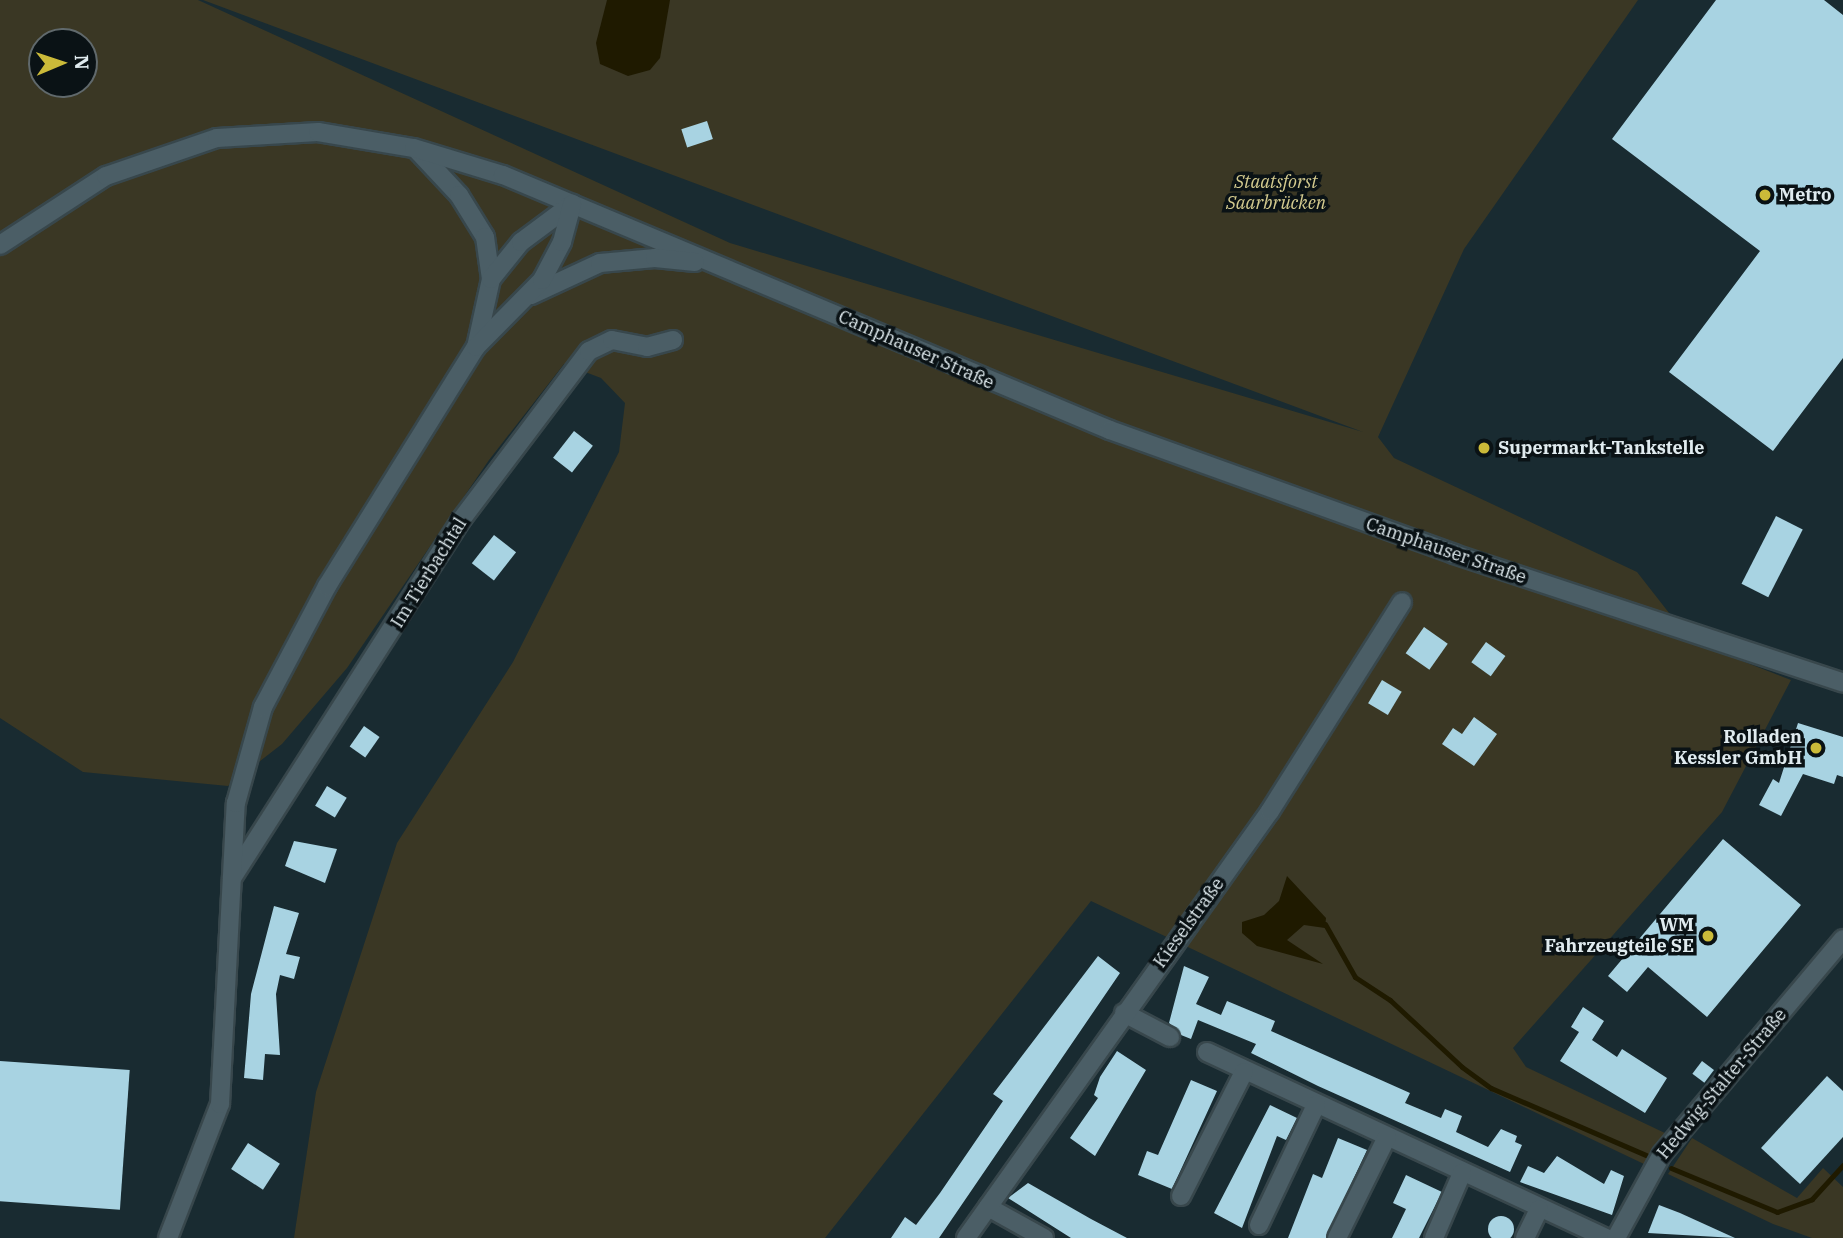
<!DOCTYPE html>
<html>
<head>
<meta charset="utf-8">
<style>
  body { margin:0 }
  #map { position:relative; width:1843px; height:1238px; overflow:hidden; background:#192b31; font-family:"IBM Plex Serif",serif }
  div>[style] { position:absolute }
  .green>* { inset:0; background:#3a3724 }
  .water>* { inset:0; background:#1f1a00 }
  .stream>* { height:5px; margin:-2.5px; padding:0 2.5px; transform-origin:2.5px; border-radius:2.5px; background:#1f1a00 }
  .building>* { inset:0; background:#a8d3e2; transform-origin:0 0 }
  .round { border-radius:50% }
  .roads { filter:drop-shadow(2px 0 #38474c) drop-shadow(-2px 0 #38474c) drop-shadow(0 2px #38474c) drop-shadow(0 -2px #38474c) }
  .minor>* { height:18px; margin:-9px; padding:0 9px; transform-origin:9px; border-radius:9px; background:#4b5e66 }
  .dots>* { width:19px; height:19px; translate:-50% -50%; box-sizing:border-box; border:4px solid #0a1215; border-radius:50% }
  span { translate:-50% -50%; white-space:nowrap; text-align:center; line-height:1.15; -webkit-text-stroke:7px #0a1215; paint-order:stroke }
  .park-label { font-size:18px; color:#d4cb8f; font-style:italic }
  .poi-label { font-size:18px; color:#e0ebef; font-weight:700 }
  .left { translate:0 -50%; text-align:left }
  .right { translate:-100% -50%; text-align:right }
  .street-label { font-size:18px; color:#e0ebef }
  .north { position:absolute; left:28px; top:28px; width:70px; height:70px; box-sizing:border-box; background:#0a1215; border:2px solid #60696c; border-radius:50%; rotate:88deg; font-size:19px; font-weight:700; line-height:28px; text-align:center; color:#e0ebef }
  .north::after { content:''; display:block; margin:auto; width:24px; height:32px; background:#cbba39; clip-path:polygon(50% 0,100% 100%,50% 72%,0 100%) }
</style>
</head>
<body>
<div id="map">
  <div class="green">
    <div style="clip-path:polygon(evenodd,0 0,198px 0,730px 243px,1363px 432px,203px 0,1638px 0,1464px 249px,1378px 437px,1394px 458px,1637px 572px,1691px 641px,1791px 680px,1722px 812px,1513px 1048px,1526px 1067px,1667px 1134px,1644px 1164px,1091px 901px,825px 1238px,294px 1238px,316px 1092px,397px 843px,513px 662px,619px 452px,625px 403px,601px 378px,564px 364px,489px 460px,347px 668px,282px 744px,228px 786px,83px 772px,0 718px,0 0,42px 42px,84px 42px,84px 84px,42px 84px,42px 42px)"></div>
    <div style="clip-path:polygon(1692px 1138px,1797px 1198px,1823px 1168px,1843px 1187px,1843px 1238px,1812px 1238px,1773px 1224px,1668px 1174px)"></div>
  </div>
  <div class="water">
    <div style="clip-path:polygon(607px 0,670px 0,660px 58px,650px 70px,628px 76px,600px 64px,596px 43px)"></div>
    <div style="clip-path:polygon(1287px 876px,1326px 918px,1325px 928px,1304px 925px,1287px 940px,1323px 964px,1257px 946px,1242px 933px,1242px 922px,1264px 915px,1279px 901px)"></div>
  </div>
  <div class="stream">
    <div style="left:1325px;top:924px;width:61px;rotate:60.5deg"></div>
    <div style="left:1355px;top:977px;width:42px;rotate:33.3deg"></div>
    <div style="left:1390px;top:1000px;width:98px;rotate:42.9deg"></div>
    <div style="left:1462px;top:1067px;width:36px;rotate:36deg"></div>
    <div style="left:1491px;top:1088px;width:169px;rotate:23.4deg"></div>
    <div style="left:1671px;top:1168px;width:115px;rotate:22.5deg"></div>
    <div style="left:1777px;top:1212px;width:37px;rotate:-20deg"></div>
    <div style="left:1812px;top:1199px;width:46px;rotate:-47.6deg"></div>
  </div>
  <div class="building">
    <div style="clip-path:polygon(1716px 0,1824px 0,1843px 15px,1843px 358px,1773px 451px,1669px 372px,1760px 251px,1612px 139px)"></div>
    <div style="left:707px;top:121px;width:19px;height:27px;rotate:72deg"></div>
    <div style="left:574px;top:431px;width:24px;height:34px;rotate:38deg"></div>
    <div style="left:1776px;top:516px;width:30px;height:76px;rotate:27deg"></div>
    <div style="left:494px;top:535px;width:28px;height:36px;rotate:38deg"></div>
    <div style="left:1424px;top:627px;width:29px;height:32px;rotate:35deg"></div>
    <div style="left:1486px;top:642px;width:24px;height:25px;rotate:36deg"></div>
    <div style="left:1382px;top:680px;width:23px;height:27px;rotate:31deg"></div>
    <div style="clip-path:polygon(1474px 717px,1497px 734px,1474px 766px,1442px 744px,1453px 728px,1462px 734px)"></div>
    <div style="clip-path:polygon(1798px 723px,1843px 737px,1843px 777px,1837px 775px,1834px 784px,1803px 774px,1781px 816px,1759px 805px,1773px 779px,1779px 783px)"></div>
    <div style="left:364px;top:726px;width:19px;height:25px;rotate:35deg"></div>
    <div style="left:327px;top:786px;width:23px;height:23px;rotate:31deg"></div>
    <div style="clip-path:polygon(1723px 839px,1801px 905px,1707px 1017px,1648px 967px,1627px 992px,1608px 976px)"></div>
    <div style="clip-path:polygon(294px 841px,337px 849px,325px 883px,285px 866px)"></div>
    <div style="clip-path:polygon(274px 906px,299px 913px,286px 954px,300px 957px,294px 979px,280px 975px,276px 994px,280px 1055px,265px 1054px,263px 1080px,244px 1078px,251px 994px)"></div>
    <div style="clip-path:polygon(1098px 956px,1120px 973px,939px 1238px,891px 1238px,905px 1217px,916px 1225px,940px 1193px,1003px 1101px,993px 1094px)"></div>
    <div style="clip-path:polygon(1184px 966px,1209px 977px,1196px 1004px,1221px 1015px,1227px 1001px,1275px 1021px,1271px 1031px,1410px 1093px,1405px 1103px,1441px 1118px,1445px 1109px,1462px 1116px,1456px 1132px,1488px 1147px,1501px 1129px,1517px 1136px,1515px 1142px,1522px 1145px,1510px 1172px,1318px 1086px,1251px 1053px,1256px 1044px,1198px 1020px,1191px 1039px,1181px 1035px,1169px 1023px)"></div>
    <div style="clip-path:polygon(1583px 1007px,1604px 1021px,1592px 1040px,1617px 1057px,1622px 1049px,1667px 1078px,1645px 1113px,1560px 1061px,1579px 1032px,1571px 1027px)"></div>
    <div style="clip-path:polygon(1117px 1051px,1146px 1070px,1095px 1156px,1070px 1138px,1098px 1098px,1094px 1095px,1100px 1077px)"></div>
    <div style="left:0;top:1061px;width:130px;height:140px;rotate:4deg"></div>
    <div style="left:1702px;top:1061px;width:15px;height:16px;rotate:37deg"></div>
    <div style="clip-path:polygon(1827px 1076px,1843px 1091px,1843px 1137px,1800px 1184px,1761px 1148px)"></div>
    <div style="clip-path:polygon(1191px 1080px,1217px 1091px,1172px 1189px,1138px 1175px,1147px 1151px,1158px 1155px)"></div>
    <div style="clip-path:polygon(1270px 1105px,1297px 1118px,1286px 1140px,1277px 1136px,1242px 1228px,1214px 1213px)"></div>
    <div style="clip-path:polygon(1338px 1138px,1367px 1150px,1326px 1238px,1288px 1238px,1313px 1174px,1322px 1178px)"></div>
    <div style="left:248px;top:1143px;width:38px;height:31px;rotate:33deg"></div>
    <div style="clip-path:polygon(1557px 1156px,1604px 1184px,1611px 1170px,1624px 1176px,1612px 1215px,1520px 1182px,1528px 1166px,1544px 1173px)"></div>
    <div style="clip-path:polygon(1406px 1175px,1442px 1192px,1419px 1238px,1392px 1238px,1406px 1209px,1393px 1203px)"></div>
    <div style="clip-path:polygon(1028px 1183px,1091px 1219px,1127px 1238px,1071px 1238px,1008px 1198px)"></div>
    <div style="clip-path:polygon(1659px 1205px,1680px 1213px,1735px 1238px,1648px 1233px)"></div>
    <div class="round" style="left:1488px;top:1216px;width:26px;height:26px"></div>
  </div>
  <div class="roads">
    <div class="minor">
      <div style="left:417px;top:150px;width:62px;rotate:47deg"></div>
      <div style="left:459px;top:195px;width:49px;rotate:58.2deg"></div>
      <div style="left:485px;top:237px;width:42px;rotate:81.9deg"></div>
      <div style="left:491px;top:279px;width:70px;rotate:102.4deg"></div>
      <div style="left:0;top:245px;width:126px;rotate:-33.1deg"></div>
      <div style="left:106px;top:176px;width:117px;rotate:-18.9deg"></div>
      <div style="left:217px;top:138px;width:101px;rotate:-3.4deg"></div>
      <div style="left:318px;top:132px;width:97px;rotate:9.5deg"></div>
      <div style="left:414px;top:148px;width:93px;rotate:16.9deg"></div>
      <div style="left:503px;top:175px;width:658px;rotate:22.79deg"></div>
      <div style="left:1110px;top:430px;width:366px;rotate:19.8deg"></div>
      <div style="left:1454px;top:554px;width:410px;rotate:18.3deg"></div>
      <div style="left:491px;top:279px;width:48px;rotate:-51deg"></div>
      <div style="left:521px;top:242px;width:64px;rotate:-36.7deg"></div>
      <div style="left:531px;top:295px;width:76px;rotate:-24.9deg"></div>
      <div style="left:600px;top:263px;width:55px;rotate:-5.2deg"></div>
      <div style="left:655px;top:258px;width:40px;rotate:5.7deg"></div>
      <div style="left:232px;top:878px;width:425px;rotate:-57.4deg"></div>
      <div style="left:461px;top:520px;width:212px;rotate:-52.9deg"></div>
      <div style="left:589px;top:351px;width:25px;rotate:-26deg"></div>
      <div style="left:612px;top:340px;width:36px;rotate:11deg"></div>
      <div style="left:647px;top:347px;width:27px;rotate:-15deg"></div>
      <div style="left:1124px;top:1013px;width:52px;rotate:27.6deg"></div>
      <div style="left:1207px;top:1052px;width:440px;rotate:25deg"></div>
      <div style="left:1181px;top:1196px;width:139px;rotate:-63.1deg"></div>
      <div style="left:988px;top:1207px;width:64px;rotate:29deg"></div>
      <div style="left:1259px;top:1225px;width:133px;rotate:-64.6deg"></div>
      <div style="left:168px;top:1238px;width:144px;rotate:-68.8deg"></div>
      <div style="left:220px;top:1104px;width:301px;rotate:-87deg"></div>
      <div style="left:236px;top:803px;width:100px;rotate:-74.3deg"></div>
      <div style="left:263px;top:707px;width:137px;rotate:-62.1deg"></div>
      <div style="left:327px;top:586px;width:282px;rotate:-58.1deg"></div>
      <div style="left:476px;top:347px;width:94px;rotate:-45.4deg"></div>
      <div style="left:542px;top:280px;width:43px;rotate:-62.2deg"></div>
      <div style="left:562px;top:242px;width:39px;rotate:-75deg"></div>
      <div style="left:966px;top:1238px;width:524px;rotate:-54.55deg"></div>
      <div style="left:1270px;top:811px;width:247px;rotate:-57.7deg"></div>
      <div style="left:1337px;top:1238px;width:113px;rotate:-63.7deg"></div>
      <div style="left:1434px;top:1238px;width:71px;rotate:-66.7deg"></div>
      <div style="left:1525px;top:1238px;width:32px;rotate:-64deg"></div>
      <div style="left:1616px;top:1238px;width:96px;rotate:-61.3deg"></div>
      <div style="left:1662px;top:1154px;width:281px;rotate:-49.9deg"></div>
    </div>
  </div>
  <div class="dots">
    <div style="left:1765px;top:195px;background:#cbba39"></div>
    <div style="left:1484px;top:448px;background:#cbba39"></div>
    <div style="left:1816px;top:748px;background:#cbba39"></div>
    <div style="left:1708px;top:936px;background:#cbba39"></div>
  </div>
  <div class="park-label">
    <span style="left:1276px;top:193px">Staatsforst<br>Saarbrücken</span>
  </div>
  <div class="poi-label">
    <span class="left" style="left:1779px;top:195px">Metro</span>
    <span class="left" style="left:1498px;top:448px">Supermarkt-Tankstelle</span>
    <span class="right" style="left:1802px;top:748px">Rolladen<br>Kessler GmbH</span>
    <span class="right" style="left:1694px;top:936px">WM<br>Fahrzeugteile SE</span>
  </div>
  <div class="street-label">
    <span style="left:916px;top:350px;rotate:24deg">Camphauser Straße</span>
    <span style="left:1446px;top:551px;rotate:19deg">Camphauser Straße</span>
    <span style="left:429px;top:573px;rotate:-58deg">Im Tierbachtal</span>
    <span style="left:1189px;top:923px;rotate:-54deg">Kieselstraße</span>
    <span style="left:1722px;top:1084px;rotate:-50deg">Hedwig-Stalter-Straße</span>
  </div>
  <div class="north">N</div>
</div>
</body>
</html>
